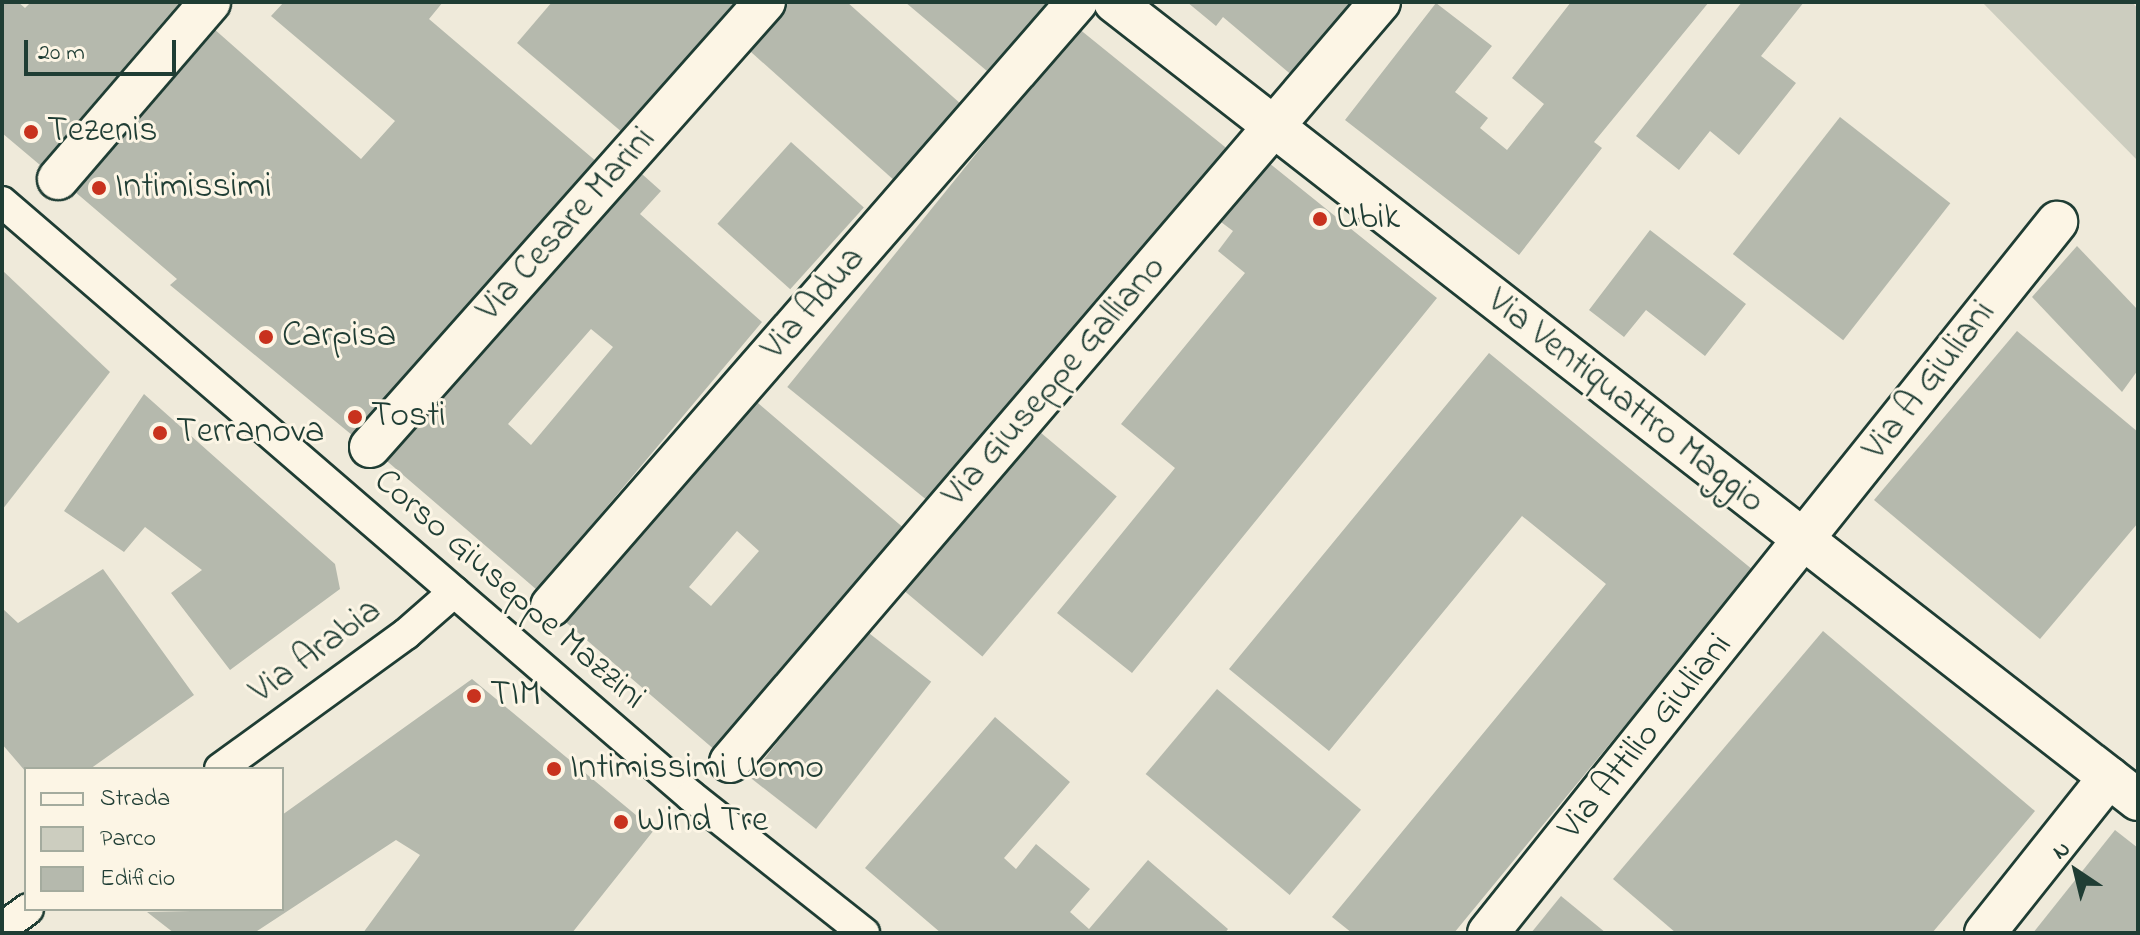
<!DOCTYPE html>
<html>
<head>
<meta charset="utf-8">
<style>
  body { margin:0 }
  #map { position:relative; width:2140px; height:935px; overflow:hidden; background:#efeada; font-family:"Indie Flower",sans-serif }
  div>[style] { position:absolute }
  .green>* { inset:0; background:#cccdbf }
  .building>* { inset:0; background:#b5b9ad; transform-origin:0 0 }
  .roads { filter:drop-shadow(2px 0 #1f3d34) drop-shadow(-2px 0 #1f3d34) drop-shadow(0 2px #1f3d34) drop-shadow(0 -2px #1f3d34) }
  .pedestrian>* { height:30px; margin:-15px; padding:0 15px; transform-origin:15px; border-radius:15px; background:#fcf5e5 }
  .minor>* { height:40px; margin:-20px; padding:0 20px; transform-origin:20px; border-radius:20px; background:#fcf5e5 }
  .dots>* { width:22px; height:22px; translate:-50% -50%; box-sizing:border-box; border:4px solid #fcf5e5; border-radius:50% }
  span { translate:-50% -50%; white-space:nowrap; text-align:center; line-height:1.15; -webkit-text-stroke:6px #fcf5e5; paint-order:stroke }
  .poi-label { font-size:36px; color:#1f3d34 }
  .left { translate:0 -50%; text-align:left }
  .street-label { font-size:36px; color:#1f3d34 }
  .frame { position:absolute; inset:0; border:4px solid #1f3d34; pointer-events:none }
  .legend { position:absolute; left:24px; top:767px; width:260px; height:144px; box-sizing:border-box; background:#fcf5e5; border:2px solid #a4ab9e; margin:0; padding:10px 14px; list-style:none; font-size:24px; color:#1f3d34 }
  .legend li { display:flex; align-items:center; gap:16px; height:40px }
  .legend b { width:40px; border:2px solid #a4ab9e }
  .north { position:absolute; left:2036px; top:831px; width:80px; height:80px; -webkit-text-stroke:6px #fcf5e5; paint-order:stroke; rotate:325deg; font-size:22px; font-weight:700; line-height:32px; text-align:center; color:#1f3d34 }
  .north::after { content:''; display:block; margin:auto; width:28px; height:36px; background:#1f3d34; clip-path:polygon(50% 0,100% 100%,50% 72%,0 100%) }
  .scale { position:absolute; left:24px; top:40px; width:152px; height:36px; box-sizing:border-box; border:4px solid #1f3d34; border-top:0; padding-left:10px; font-size:24px; line-height:28px; white-space:nowrap; color:#1f3d34; -webkit-text-stroke:6px #fcf5e5; paint-order:stroke }
</style>
</head>
<body>
<div id="map">
  <div class="green">
    <div style="clip-path:polygon(1982px 2px,2132px 2px,2138px 9px,2138px 161px)"></div>
  </div>
  <div class="building">
    <div style="clip-path:polygon(2px 2px,18px 2px,25px 8px,31px 2px,180px 2px,40px 165px,2px 133px)"></div>
    <div style="clip-path:polygon(284px 2px,443px 2px,429px 19px,597px 162px,358px 440px,170px 285px,177px 279px,74px 191px,213px 28px,361px 159px,395px 121px,271px 16px)"></div>
    <div style="clip-path:polygon(552px 2px,735px 2px,623px 133px,517px 43px)"></div>
    <div style="clip-path:polygon(779px 2px,847px 2px,962px 105px,896px 182px,741px 43px)"></div>
    <div style="clip-path:polygon(905px 2px,1048px 2px,987px 71px)"></div>
    <div style="clip-path:polygon(1187px 2px,1358px 2px,1294px 77px,1223px 17px,1216px 26px)"></div>
    <div style="clip-path:polygon(1571px 2px,1709px 2px,1594px 142px,1602px 148px,1519px 255px,1345px 120px,1436px 3px,1492px 46px,1455px 92px,1488px 118px,1480px 128px,1507px 150px,1544px 104px,1512px 78px)"></div>
    <div style="clip-path:polygon(1742px 2px,1804px 2px,1761px 56px,1796px 83px,1739px 155px,1710px 131px,1679px 170px,1636px 136px)"></div>
    <div style="left:1078px;top:28px;width:196px;height:462px;rotate:39deg"></div>
    <div style="left:1840px;top:117px;width:140px;height:174px;rotate:38deg"></div>
    <div style="left:791px;top:142px;width:98px;height:110px;rotate:42deg"></div>
    <div style="clip-path:polygon(1269px 163px,1437px 298px,1132px 673px,1057px 613px,1175px 468px,1121px 424px,1245px 273px,1218px 251px,1233px 231px,1221px 222px)"></div>
    <div style="clip-path:polygon(evenodd,633px 166px,661px 191px,640px 214px,762px 322px,537px 590px,381px 456px,633px 166px,591px 329px,613px 347px,531px 445px,508px 424px,591px 329px)"></div>
    <div style="clip-path:polygon(1650px 230px,1746px 304px,1705px 356px,1646px 310px,1624px 337px,1589px 310px)"></div>
    <div style="clip-path:polygon(2077px 246px,2138px 310px,2138px 370px,2122px 392px,2032px 297px)"></div>
    <div style="clip-path:polygon(2px 270px,110px 372px,2px 510px)"></div>
    <div style="clip-path:polygon(2017px 331px,2138px 432px,2138px 523px,2040px 639px,1874px 500px)"></div>
    <div style="clip-path:polygon(1489px 353px,1753px 570px,1454px 933px,1352px 933px,1332px 917px,1606px 584px,1522px 516px,1329px 751px,1229px 669px)"></div>
    <div style="clip-path:polygon(144px 394px,335px 564px,340px 589px,230px 670px,171px 593px,202px 570px,145px 527px,124px 552px,64px 511px)"></div>
    <div style="clip-path:polygon(evenodd,751px 397px,906px 530px,716px 751px,561px 618px,751px 397px,737px 531px,759px 551px,711px 606px,689px 587px,737px 531px)"></div>
    <div style="left:1034px;top:427px;width:108px;height:209px;rotate:40deg"></div>
    <div style="clip-path:polygon(103px 569px,194px 695px,90px 769px,26px 769px,26px 772px,2px 744px,2px 608px,18px 623px)"></div>
    <div style="left:865px;top:630px;width:84px;height:187px;rotate:38deg"></div>
    <div style="clip-path:polygon(1823px 631px,2035px 811px,1932px 933px,1676px 933px,1613px 879px)"></div>
    <div style="clip-path:polygon(472px 679px,654px 830px,572px 933px,363px 933px,420px 855px,396px 840px,254px 933px,174px 933px,147px 912px,282px 909px,282px 815px)"></div>
    <div style="left:1217px;top:689px;width:188px;height:111px;rotate:40deg"></div>
    <div style="clip-path:polygon(995px 717px,1070px 782px,1004px 858px,1016px 869px,1036px 844px,1090px 889px,1070px 912px,1089px 929px,1148px 860px,1228px 929px,1225px 933px,941px 933px,865px 868px)"></div>
    <div style="clip-path:polygon(2115px 830px,2138px 848px,2138px 933px,2033px 933px)"></div>
    <div style="clip-path:polygon(1561px 896px,1606px 933px,1531px 933px)"></div>
  </div>
  <div class="roads">
    <div class="pedestrian">
      <div style="left:2px;top:202px;width:910px;rotate:40.77deg"></div>
      <div style="left:691px;top:796px;width:221px;rotate:38.4deg"></div>
      <div style="left:220px;top:769px;width:230px;rotate:-36deg"></div>
      <div style="left:406px;top:634px;width:64px;rotate:-41.2deg"></div>
      <div style="left:2px;top:928px;width:32px;rotate:-36deg"></div>
    </div>
    <div class="minor">
      <div style="left:1114px;top:2px;width:1298px;rotate:37.93deg"></div>
      <div style="left:58px;top:179px;width:233px;rotate:-49.3deg"></div>
      <div style="left:370px;top:447px;width:595px;rotate:-48.41deg"></div>
      <div style="left:551px;top:606px;width:801px;rotate:-48.95deg"></div>
      <div style="left:730px;top:762px;width:1000px;rotate:-49.46deg"></div>
      <div style="left:1488px;top:933px;width:911px;rotate:-51.33deg"></div>
      <div style="left:1985px;top:933px;width:199px;rotate:-51.5deg"></div>
    </div>
  </div>
  <div class="dots">
    <div style="left:31px;top:132px;background:#c8321e"></div>
    <div style="left:99px;top:188px;background:#c8321e"></div>
    <div style="left:1320px;top:219px;background:#c8321e"></div>
    <div style="left:266px;top:337px;background:#c8321e"></div>
    <div style="left:355px;top:417px;background:#c8321e"></div>
    <div style="left:160px;top:433px;background:#c8321e"></div>
    <div style="left:474px;top:696px;background:#c8321e"></div>
    <div style="left:554px;top:769px;background:#c8321e"></div>
    <div style="left:621px;top:822px;background:#c8321e"></div>
  </div>
  <div class="poi-label">
    <span class="left" style="left:47px;top:132px">Tezenis</span>
    <span class="left" style="left:115px;top:188px">Intimissimi</span>
    <span class="left" style="left:1336px;top:219px">Ubik</span>
    <span class="left" style="left:282px;top:337px">Carpisa</span>
    <span class="left" style="left:371px;top:417px">Tosti</span>
    <span class="left" style="left:176px;top:433px">Terranova</span>
    <span class="left" style="left:490px;top:696px">TIM</span>
    <span class="left" style="left:570px;top:769px">Intimissimi Uomo</span>
    <span class="left" style="left:637px;top:822px">Wind Tre</span>
  </div>
  <div class="street-label">
    <span style="left:567px;top:225px;rotate:-48deg">Via Cesare Marini</span>
    <span style="left:814px;top:304px;rotate:-49deg">Via Adua</span>
    <span style="left:1930px;top:381px;rotate:-52deg">Via A Giuliani</span>
    <span style="left:1055px;top:382px;rotate:-49deg">Via Giuseppe Galliano</span>
    <span style="left:1625px;top:402px;rotate:38deg">Via Ventiquattro Maggio</span>
    <span style="left:509px;top:590px;rotate:41deg">Corso Giuseppe Mazzini</span>
    <span style="left:316px;top:652px;rotate:-36deg">Via Arabia</span>
    <span style="left:1646px;top:737px;rotate:-51deg">Via Attilio Giuliani</span>
  </div>
  <div class="frame"></div>
  <ul class="legend">
  <li><b style="height:10px;background:#fcf5e5"></b>Strada</li>
  <li><b style="height:22px;background:#cccdbf"></b>Parco</li>
  <li><b style="height:22px;background:#b5b9ad"></b>Edificio</li>
  </ul>
  <div class="north">N</div>
  <div class="scale">20 m</div>
</div>
</body>
</html>
